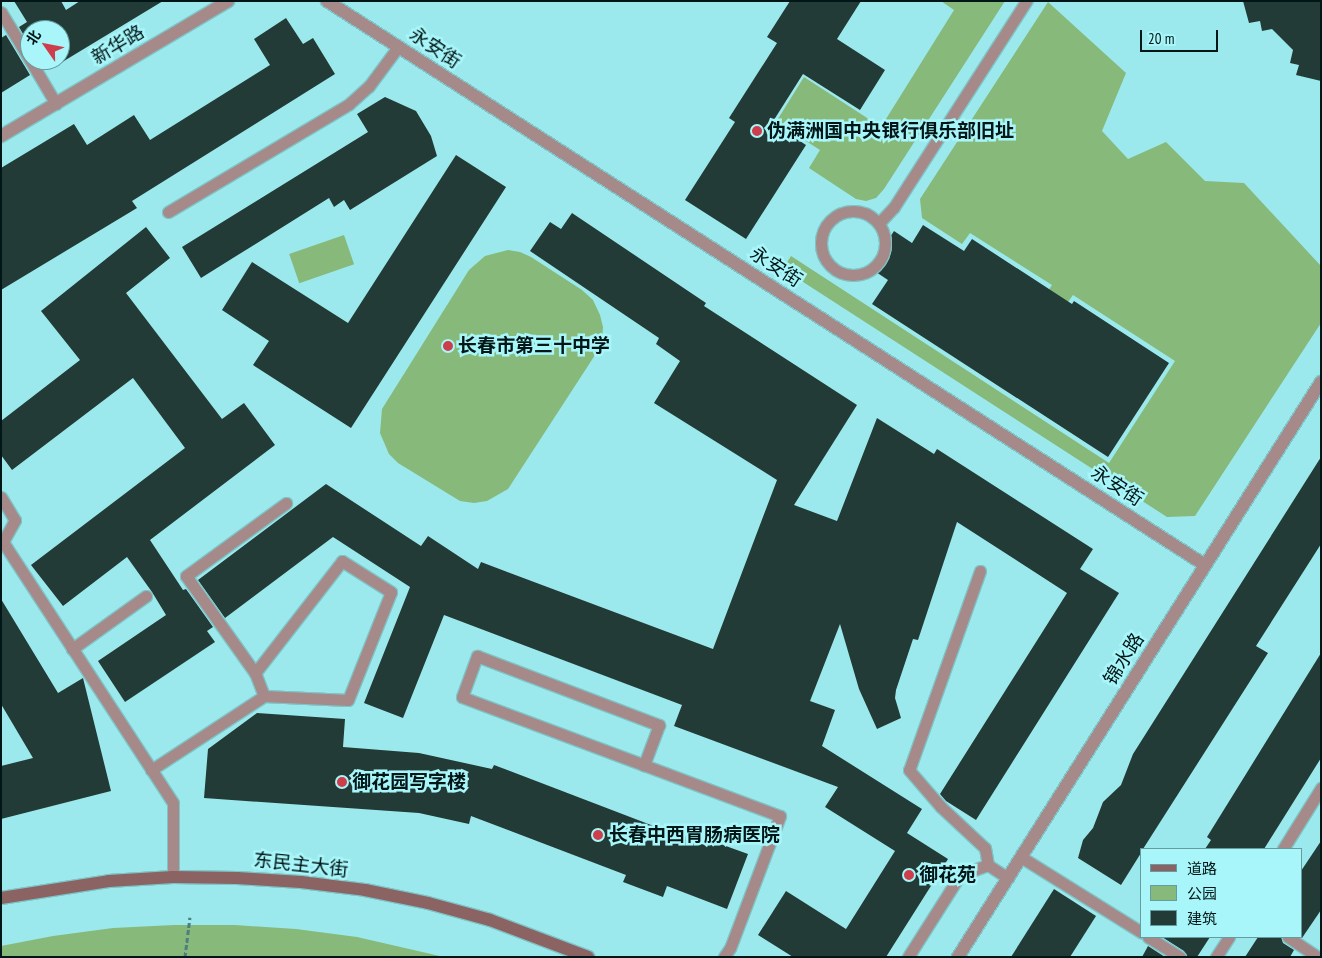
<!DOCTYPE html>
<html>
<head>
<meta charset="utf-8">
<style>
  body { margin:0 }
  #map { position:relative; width:1322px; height:958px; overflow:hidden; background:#9be9ec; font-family:"PT Sans Narrow","Noto Sans SC",sans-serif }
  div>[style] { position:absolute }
  .green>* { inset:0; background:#87b97a; transform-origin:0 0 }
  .building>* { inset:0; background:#233b36 }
  .path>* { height:3px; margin-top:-1.5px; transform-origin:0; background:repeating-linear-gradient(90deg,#4d7f81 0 5px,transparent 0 7.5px) }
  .roads { filter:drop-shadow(1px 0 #7fc3c6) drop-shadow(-1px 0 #7fc3c6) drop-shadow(0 1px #7fc3c6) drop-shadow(0 -1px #7fc3c6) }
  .service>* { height:11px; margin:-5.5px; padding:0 5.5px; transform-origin:5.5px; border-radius:5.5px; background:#a68989 }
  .service>.ring { margin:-5.5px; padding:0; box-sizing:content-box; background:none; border:11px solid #a68989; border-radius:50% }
  .tertiary>* { height:12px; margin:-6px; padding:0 6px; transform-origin:6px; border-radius:6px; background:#a68989 }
  .secondary>* { height:12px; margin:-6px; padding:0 6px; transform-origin:6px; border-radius:6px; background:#8b6363 }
  .dots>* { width:14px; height:14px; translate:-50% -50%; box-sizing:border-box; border:2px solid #a8f6f9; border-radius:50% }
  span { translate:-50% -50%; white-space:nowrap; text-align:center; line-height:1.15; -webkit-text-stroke:5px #a8f6f9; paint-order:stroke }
  .street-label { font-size:19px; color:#001617 }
  .poi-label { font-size:19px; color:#001617; font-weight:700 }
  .left { translate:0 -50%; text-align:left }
  .frame { position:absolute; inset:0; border:2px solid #001617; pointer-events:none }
  .legend { position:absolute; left:1140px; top:848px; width:162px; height:90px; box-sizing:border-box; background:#a8f6f9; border:1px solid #659c9f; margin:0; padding:6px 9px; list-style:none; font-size:15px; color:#001617 }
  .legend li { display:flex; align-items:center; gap:10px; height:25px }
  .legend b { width:25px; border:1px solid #659c9f }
  .north { position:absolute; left:20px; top:20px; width:50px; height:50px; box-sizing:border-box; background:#a8f6f9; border:1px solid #659c9f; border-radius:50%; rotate:303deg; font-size:14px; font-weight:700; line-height:20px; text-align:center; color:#001617 }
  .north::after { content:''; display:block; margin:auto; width:18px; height:22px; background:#cd3d4c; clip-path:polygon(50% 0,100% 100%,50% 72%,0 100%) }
  .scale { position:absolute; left:1140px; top:30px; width:78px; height:22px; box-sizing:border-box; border:2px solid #001617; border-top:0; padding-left:6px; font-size:15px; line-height:18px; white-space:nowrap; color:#001617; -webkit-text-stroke:4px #a8f6f9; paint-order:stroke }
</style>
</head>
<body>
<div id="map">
  <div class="green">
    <div style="clip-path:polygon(941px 1px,1005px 1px,884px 189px,876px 198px,866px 201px,856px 199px,809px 168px,820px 150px,776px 122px,804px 77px,881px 127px,954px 10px)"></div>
    <div style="clip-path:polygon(1048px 2px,1126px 73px,1102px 131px,1128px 159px,1166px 142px,1205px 181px,1244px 183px,1321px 266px,1321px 323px,1195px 516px,1167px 517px,783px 269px,791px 256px,1109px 463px,1175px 361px,1073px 295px,1063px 309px,1044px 297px,1052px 285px,970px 233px,962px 244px,922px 218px,920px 199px)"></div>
    <div style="left:344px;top:235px;width:31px;height:58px;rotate:71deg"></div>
    <div style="clip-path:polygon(508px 250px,520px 252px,531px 257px,582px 290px,593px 300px,600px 315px,603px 327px,602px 340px,597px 352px,508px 489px,487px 501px,474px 503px,460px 501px,398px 463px,389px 454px,380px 433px,382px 409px,469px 270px,485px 256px)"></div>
    <div style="clip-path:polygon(174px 925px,235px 925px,296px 929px,357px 937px,444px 957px,1px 957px,1px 946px,53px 936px,113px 928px)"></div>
  </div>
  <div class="building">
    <div style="clip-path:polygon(14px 1px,61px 1px,66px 10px,80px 1px,163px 1px,54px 67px,51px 63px,43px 67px,39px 60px,60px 60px,60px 30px,30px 30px,30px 46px,19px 27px,27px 22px)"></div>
    <div style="clip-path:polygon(790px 1px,861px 1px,837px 39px,885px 70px,860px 110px,803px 74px,772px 123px,806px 145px,746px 239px,685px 200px,735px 122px,729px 118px,777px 43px,767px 37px)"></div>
    <div style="clip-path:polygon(1243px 1px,1321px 1px,1321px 81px,1296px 75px,1299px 65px,1290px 63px,1293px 50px,1272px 29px,1262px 31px,1260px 21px,1249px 23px)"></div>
    <div style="clip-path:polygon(286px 18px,303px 44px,313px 38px,335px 74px,132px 201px,137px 208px,1px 290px,1px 168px,74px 124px,87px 145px,134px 115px,150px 140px,270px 65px,254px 39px)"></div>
    <div style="clip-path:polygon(6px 35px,30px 75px,1px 93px,1px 38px)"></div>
    <div style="clip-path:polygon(385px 97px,416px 111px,431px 136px,437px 156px,350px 210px,344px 200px,334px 207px,329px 198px,201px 278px,182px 247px,368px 132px,357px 114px)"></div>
    <div style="clip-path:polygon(456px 155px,506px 187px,351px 428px,253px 365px,269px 341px,222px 310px,252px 262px,348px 323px)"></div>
    <div style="clip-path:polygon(572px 213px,706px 303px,704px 306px,857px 405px,794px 505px,837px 521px,877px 418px,934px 454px,937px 449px,1093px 549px,1080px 569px,1119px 593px,976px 820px,946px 801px,940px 794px,1067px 593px,957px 522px,918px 640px,913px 639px,896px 690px,895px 698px,901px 718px,877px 729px,859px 689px,840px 624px,810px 701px,835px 710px,822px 746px,922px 809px,907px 833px,948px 859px,886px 957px,793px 957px,758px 935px,786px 891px,846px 929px,895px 851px,825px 807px,838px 787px,674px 726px,682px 705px,444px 615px,403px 718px,364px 703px,410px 587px,333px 537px,225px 618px,198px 580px,326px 484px,421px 546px,428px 536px,478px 569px,481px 562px,713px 649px,777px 480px,654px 403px,680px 361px,656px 344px,659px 338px,530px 251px,550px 222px,561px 229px)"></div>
    <div style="clip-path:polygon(923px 225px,964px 251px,972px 239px,1072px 304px,1074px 301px,1169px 363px,1108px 457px,872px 304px,888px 280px,870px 268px,894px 231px,912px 243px)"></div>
    <div style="clip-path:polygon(146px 227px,170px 258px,126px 293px,222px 419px,244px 403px,275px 445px,150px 540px,183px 590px,186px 589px,213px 627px,207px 631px,215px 642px,125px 702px,98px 661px,166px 615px,152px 592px,127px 557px,63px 606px,31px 565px,185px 448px,133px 378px,12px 470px,1px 455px,1px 421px,80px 360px,41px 311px)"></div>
    <div style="clip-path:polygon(1321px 457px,1321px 544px,1256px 646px,1268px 653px,1143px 849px,1141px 849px,1141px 853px,1121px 885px,1078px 858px,1083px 840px,1093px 828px,1103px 802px,1121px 785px,1133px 754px)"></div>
    <div style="clip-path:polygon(1px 599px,58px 693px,83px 678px,111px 791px,1px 819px,1px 766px,33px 758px,1px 704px)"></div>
    <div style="clip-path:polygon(1321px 653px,1321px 758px,1264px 849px,1205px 849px,1211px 840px,1207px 837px)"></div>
    <div style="clip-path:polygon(257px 713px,345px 719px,343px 747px,419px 753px,492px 769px,494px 765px,685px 838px,687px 832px,748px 854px,727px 909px,667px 886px,663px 897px,623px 882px,626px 875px,471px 816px,469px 824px,419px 813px,204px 798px,208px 749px)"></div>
    <div style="clip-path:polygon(1321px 841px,1321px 910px,1302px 938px,1301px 871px)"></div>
    <div style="clip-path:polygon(1054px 889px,1096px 916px,1070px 957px,1011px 957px)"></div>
    <div style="clip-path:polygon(1162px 937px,1210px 937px,1197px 957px,1187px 957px,1184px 951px)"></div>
    <div style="clip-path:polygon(1258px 937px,1281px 937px,1283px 943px,1294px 950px,1290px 957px,1245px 957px)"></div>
    <div style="clip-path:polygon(1148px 946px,1165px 957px,1142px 957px)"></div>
  </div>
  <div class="path">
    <div style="left:185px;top:957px;width:40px;rotate:-82.9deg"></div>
  </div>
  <div class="roads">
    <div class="service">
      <div style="left:1px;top:12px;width:56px;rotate:58.9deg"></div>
      <div style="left:30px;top:60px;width:51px;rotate:59.4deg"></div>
      <div class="ring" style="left:821px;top:211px;width:53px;height:53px"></div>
      <div style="left:168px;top:212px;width:211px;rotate:-30.8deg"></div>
      <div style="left:349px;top:104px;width:27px;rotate:-42deg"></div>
      <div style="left:369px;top:86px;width:49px;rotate:-53.4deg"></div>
      <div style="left:879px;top:223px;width:22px;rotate:-47deg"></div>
      <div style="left:894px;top:207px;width:245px;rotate:-57.3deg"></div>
      <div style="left:1px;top:497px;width:27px;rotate:59deg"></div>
      <div style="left:15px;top:520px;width:25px;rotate:119deg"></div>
      <div style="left:3px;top:542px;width:311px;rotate:56.9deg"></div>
      <div style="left:173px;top:803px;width:74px;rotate:90deg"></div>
      <div style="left:980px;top:571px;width:211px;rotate:109.6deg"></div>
      <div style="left:909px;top:770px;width:49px;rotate:49.1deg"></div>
      <div style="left:941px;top:807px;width:60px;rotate:43deg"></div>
      <div style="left:985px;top:848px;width:17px;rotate:80deg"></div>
      <div style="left:72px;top:649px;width:91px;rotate:-35.6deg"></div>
      <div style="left:477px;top:656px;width:195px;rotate:20.8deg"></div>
      <div style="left:659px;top:725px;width:43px;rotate:110.6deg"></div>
      <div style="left:644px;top:765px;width:194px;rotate:-159.5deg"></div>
      <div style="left:462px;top:697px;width:44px;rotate:-69.9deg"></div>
      <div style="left:264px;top:696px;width:25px;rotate:-111deg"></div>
      <div style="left:255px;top:673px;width:119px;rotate:-125.4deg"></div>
      <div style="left:186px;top:576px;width:124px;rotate:-36.1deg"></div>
      <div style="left:644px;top:765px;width:145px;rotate:20.6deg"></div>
      <div style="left:780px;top:816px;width:141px;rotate:110.7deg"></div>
      <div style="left:730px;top:948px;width:11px;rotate:124deg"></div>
      <div style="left:151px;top:770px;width:135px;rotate:-33.2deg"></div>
      <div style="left:264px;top:696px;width:84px;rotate:2.7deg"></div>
      <div style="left:348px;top:700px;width:116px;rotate:-68.3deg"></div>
      <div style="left:391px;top:592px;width:58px;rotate:-147.7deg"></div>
      <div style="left:342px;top:561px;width:142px;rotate:127.8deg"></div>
      <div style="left:1283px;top:849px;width:72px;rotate:-58.1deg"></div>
      <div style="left:1021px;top:857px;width:142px;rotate:32deg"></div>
      <div style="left:1148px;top:937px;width:38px;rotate:32deg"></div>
      <div style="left:1288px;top:937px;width:36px;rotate:34deg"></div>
      <div style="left:908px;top:957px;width:97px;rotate:-57.6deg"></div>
      <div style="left:960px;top:875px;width:30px;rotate:-20deg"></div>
      <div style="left:988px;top:865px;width:24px;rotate:33deg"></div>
      <div style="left:1216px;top:957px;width:24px;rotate:-57deg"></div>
    </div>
    <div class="tertiary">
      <div style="left:327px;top:1px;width:1044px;rotate:32.72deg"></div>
      <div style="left:1px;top:136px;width:264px;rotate:-30.7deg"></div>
      <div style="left:958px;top:957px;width:680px;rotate:-57.74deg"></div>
    </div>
    <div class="secondary">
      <div style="left:1px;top:898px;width:109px;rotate:-8.9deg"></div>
      <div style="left:109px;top:881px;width:64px;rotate:-3.6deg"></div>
      <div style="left:173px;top:877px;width:64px;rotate:0.9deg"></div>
      <div style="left:237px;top:878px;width:64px;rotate:3.6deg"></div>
      <div style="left:301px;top:882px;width:64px;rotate:7.1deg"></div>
      <div style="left:365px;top:890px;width:64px;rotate:11.7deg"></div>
      <div style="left:428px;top:903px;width:64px;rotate:15.3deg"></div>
      <div style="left:490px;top:920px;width:105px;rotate:20.7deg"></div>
    </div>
  </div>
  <div class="dots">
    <div style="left:757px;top:131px;background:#cd3d4c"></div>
    <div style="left:448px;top:346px;background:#cd3d4c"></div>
    <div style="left:342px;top:782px;background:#cd3d4c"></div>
    <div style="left:598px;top:835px;background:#cd3d4c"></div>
    <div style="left:909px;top:875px;background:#cd3d4c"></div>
  </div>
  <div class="street-label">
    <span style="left:118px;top:45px;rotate:-31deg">新华路</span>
    <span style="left:435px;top:48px;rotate:33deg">永安街</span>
    <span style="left:776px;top:267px;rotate:33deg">永安街</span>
    <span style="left:1117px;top:486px;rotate:33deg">永安街</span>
    <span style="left:1124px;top:659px;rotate:-58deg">锦水路</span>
    <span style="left:301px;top:865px;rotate:6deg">东民主大街</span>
  </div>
  <div class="poi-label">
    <span class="left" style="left:767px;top:131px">伪满洲国中央银行俱乐部旧址</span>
    <span class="left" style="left:458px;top:346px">长春市第三十中学</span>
    <span class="left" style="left:352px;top:782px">御花园写字楼</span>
    <span class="left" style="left:609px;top:835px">长春中西胃肠病医院</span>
    <span class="left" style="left:919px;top:875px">御花苑</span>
  </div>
  <div class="frame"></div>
  <ul class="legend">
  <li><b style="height:6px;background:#8b6363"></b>道路</li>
  <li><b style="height:14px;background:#87b97a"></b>公园</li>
  <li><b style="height:14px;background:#233b36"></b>建筑</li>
  </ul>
  <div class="north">北</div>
  <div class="scale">20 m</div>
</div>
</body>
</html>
